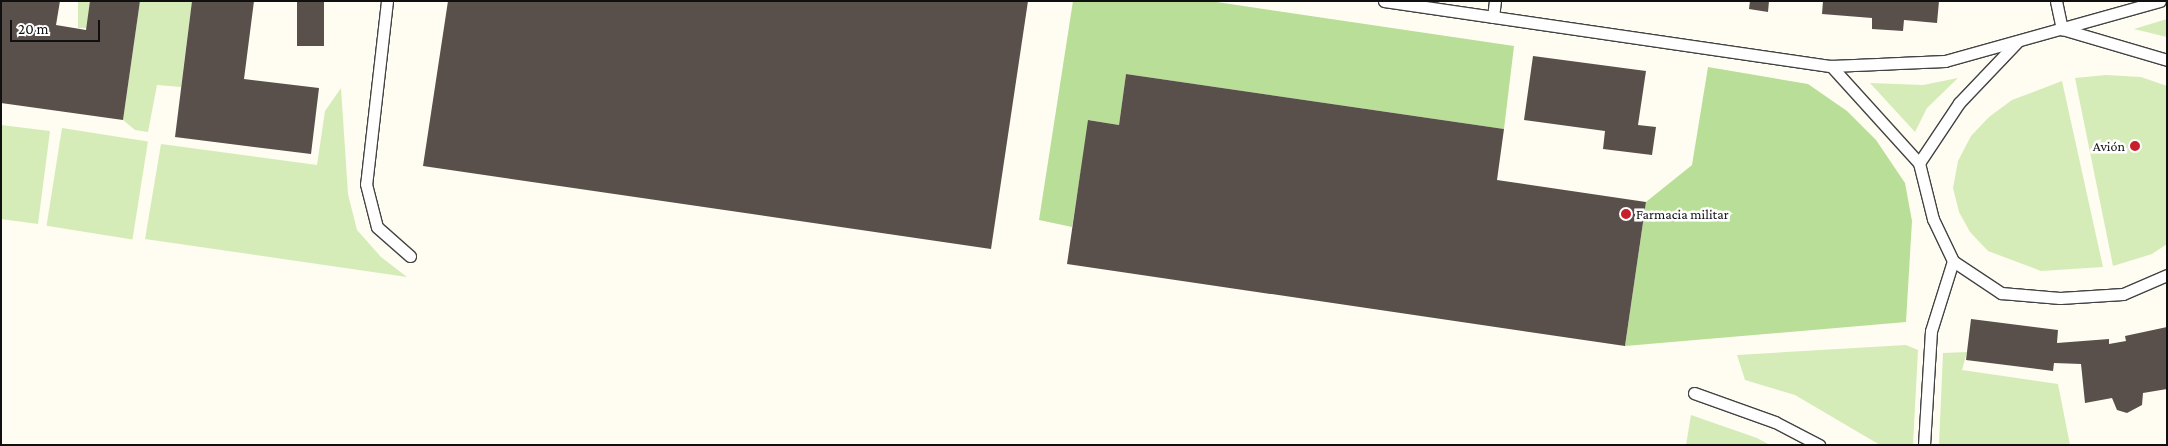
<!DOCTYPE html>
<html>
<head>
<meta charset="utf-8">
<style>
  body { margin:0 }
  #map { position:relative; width:2168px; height:446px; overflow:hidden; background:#fffcf2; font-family:"Crimson Pro",serif }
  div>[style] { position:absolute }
  .green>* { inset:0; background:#d5ecb9; transform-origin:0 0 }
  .forest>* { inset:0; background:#b9de97 }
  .building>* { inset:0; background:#59504b; transform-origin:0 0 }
  .roads { filter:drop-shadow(1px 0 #434343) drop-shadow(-1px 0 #434343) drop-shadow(0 1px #434343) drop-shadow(0 -1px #434343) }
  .service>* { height:11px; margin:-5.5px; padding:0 5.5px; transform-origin:5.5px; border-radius:5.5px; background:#fff }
  .dots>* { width:14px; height:14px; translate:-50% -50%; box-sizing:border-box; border:2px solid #fff; border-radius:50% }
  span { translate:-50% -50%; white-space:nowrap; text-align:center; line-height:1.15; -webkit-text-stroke:5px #fff; paint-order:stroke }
  .poi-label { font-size:14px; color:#101010 }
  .right { translate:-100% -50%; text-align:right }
  .left { translate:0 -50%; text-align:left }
  .frame { position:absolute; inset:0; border:2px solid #101010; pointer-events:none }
  .scale { position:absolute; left:10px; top:20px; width:90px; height:22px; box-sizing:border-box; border:2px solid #101010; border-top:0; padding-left:6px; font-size:15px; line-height:18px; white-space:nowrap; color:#101010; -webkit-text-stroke:4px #fff; paint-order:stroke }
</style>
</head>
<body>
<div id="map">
  <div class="green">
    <div style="left:78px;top:1px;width:12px;height:27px"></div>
    <div style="clip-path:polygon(140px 1px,192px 1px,181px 87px,157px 85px,148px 132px,135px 130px,123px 120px)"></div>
    <div style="clip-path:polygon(2167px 19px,2167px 37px,2134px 29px)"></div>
    <div style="clip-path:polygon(2106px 75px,2141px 77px,2167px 86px,2167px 244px,2152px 254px,2113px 266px,2075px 78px)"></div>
    <div style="clip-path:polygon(1958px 78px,1927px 108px,1915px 132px,1870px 83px,1923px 85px)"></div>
    <div style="clip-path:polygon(2062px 81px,2103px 267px,2041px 271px,1988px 251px,1970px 232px,1959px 212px,1953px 188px,1958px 161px,1971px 136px,1989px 117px,2012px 100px)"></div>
    <div style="clip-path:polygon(341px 88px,348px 194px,357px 230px,381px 257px,407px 277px,145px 239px,161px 144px,317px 165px,325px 111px)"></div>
    <div style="clip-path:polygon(1px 125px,50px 131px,38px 224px,1px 219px)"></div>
    <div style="left:62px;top:128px;width:87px;height:99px;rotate:9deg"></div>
    <div style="clip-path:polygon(1906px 345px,1918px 350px,1913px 445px,1880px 445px,1795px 395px,1745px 380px,1737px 355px)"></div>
    <div style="clip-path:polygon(1967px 352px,1962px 370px,2058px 384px,2070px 445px,1939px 445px,1943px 353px)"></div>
    <div style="clip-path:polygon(1691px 415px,1757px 438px,1770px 445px,1686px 445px)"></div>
  </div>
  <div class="forest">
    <div style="clip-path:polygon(1073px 1px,1210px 1px,1514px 46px,1504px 129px,1126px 74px,1119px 125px,1089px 120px,1072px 227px,1039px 220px)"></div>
    <div style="clip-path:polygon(1708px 67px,1808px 84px,1847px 111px,1876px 140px,1905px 183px,1912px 221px,1906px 322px,1625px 346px,1646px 202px,1692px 165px)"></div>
  </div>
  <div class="building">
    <div style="clip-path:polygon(1px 1px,60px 1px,56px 25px,86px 30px,90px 1px,140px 1px,123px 120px,1px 103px)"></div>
    <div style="clip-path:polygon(192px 1px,254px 1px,244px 79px,319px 88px,311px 154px,175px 137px)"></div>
    <div style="left:297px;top:1px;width:27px;height:45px"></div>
    <div style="clip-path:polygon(448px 1px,1028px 1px,991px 249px,423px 166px)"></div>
    <div style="clip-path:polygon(1750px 1px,1769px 1px,1768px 12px,1749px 9px)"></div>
    <div style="clip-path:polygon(1823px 1px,1939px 1px,1937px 23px,1904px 20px,1903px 31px,1872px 29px,1872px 18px,1822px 14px)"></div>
    <div style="clip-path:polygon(1533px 56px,1646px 71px,1638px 125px,1656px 127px,1652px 155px,1603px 149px,1605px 131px,1524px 120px)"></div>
    <div style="clip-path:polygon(1126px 74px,1504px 129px,1497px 180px,1646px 202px,1625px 346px,1067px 264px,1088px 120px,1119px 125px)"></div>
    <div style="clip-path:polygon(1971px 319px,2058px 330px,2057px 343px,2109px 339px,2109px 344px,2126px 341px,2125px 336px,2167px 327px,2167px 389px,2143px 393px,2142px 405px,2127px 413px,2117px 410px,2112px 398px,2085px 403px,2081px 364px,2054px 363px,2053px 371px,1966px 360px)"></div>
  </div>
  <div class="roads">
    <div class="service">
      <div style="left:387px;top:1px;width:184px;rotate:96.5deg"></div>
      <div style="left:366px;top:184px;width:44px;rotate:75.7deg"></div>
      <div style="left:377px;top:227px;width:44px;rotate:41.3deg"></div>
      <div style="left:1384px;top:1px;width:452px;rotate:8.3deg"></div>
      <div style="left:1831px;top:66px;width:114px;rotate:-2.5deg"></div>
      <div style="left:1945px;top:61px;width:223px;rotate:-15.6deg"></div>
      <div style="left:2056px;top:1px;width:29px;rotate:78deg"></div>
      <div style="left:2062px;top:29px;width:109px;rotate:16.4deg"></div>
      <div style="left:1493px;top:17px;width:16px;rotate:-83deg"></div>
      <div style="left:2018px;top:41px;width:86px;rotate:133.6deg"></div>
      <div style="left:1959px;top:103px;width:72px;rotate:123.7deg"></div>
      <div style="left:1919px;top:163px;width:58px;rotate:76deg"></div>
      <div style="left:1933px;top:219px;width:47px;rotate:64.5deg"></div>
      <div style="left:1953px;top:261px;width:58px;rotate:33.7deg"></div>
      <div style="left:2001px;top:293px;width:59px;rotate:4.8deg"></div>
      <div style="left:2060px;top:298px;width:63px;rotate:-3.6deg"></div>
      <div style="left:2123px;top:294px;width:48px;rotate:-23.4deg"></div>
      <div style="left:1831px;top:66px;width:131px;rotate:47.8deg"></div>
      <div style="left:1694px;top:393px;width:86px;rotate:19.7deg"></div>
      <div style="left:1775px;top:422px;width:50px;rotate:27.6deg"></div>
      <div style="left:1924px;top:445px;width:114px;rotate:-86.5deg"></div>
      <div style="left:1931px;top:331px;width:73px;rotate:-72.6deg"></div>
    </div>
  </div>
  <div class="dots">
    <div style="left:2135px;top:146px;background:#c91f2b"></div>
    <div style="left:1626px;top:214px;background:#c91f2b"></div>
  </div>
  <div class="poi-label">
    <span class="right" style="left:2125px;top:146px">Avión</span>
    <span class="left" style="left:1636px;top:214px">Farmacia militar</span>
  </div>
  <div class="frame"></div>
  <div class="scale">20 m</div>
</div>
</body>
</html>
